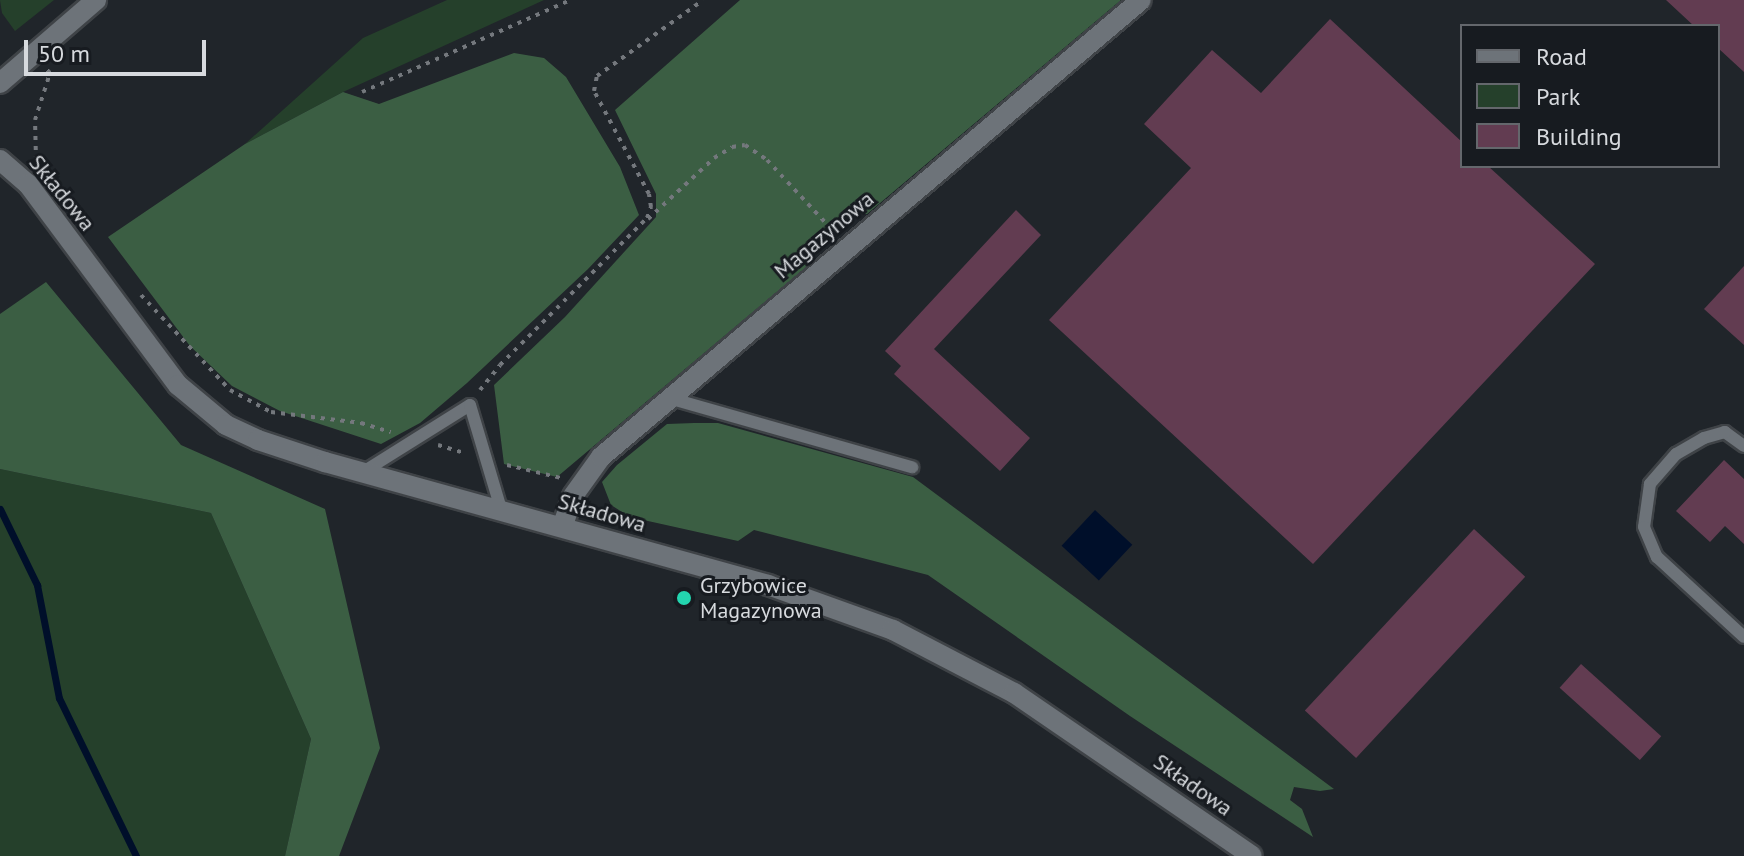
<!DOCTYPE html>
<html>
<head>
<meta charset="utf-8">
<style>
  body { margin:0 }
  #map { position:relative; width:1744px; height:856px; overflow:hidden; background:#20252a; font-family:"PT Sans",sans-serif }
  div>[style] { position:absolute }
  .green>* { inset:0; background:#25402b }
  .forest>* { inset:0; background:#3b5e43 }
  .water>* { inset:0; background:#000f2a; transform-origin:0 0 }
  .stream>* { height:7px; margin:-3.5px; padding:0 3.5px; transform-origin:3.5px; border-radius:3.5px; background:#000f2a }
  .building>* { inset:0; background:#623c51; transform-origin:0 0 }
  .path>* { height:4px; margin-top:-2px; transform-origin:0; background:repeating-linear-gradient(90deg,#74787d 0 4px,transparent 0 10px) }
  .roads { filter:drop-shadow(2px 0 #3f4347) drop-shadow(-2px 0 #3f4347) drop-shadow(0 2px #3f4347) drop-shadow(0 -2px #3f4347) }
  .service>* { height:12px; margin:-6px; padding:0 6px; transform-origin:6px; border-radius:6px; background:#6d7379 }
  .minor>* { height:20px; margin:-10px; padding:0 10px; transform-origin:10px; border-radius:10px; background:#6d7379 }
  .secondary>* { height:20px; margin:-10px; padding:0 10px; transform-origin:10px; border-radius:10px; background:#6d7379 }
  .dots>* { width:22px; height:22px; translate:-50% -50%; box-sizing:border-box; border:4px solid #171b20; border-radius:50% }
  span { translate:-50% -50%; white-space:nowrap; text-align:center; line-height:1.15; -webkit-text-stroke:6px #171b20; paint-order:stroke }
  .street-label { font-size:22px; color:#d7dade }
  .poi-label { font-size:22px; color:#d7dade }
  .left { translate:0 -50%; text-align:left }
  .legend { position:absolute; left:1460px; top:24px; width:260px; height:144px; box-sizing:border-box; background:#171b20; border:2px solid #64676c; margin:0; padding:10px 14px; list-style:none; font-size:24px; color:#d7dade }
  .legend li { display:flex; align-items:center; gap:16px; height:40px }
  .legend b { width:40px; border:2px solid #64676c }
  .scale { position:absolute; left:24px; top:40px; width:182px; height:36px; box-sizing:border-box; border:4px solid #d7dade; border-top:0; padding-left:10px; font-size:24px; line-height:28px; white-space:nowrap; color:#d7dade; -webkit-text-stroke:6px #171b20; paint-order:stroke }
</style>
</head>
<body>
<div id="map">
  <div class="green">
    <div style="clip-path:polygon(0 0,54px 0,15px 31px,2px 13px)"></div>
    <div style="clip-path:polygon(447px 0,544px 0,343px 92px,245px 144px,363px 38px)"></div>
    <div style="clip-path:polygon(0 469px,211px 513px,311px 739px,285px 856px,0 856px)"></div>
  </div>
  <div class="forest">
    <div style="clip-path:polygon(740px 0,1121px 0,867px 214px,849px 213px,821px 235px,811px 263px,557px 477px,504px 464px,494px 385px,565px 317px,656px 217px,656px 194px,615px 110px)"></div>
    <div style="clip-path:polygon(514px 53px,544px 58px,566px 77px,620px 167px,639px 215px,588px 269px,467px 383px,420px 423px,381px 444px,280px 411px,232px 386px,190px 346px,108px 237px,245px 144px,343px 92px,379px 104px)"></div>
    <div style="clip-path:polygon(46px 282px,181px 445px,325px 509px,380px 748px,339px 856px,285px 856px,311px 739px,211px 513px,0 469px,0 314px)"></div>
    <div style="clip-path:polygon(694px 423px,718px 423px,913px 477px,1334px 789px,1320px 791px,1294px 787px,1290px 800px,1302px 809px,1313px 837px,1130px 716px,928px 575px,754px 530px,738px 541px,630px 517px,611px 505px,602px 482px,617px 465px,667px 424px)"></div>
  </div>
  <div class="water">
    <div style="left:1095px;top:510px;width:51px;height:49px;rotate:43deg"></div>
  </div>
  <div class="stream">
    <div style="left:0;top:509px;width:85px;rotate:64deg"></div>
    <div style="left:37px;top:585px;width:115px;rotate:79deg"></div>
    <div style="left:59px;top:698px;width:176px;rotate:64deg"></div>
  </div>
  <div class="building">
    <div style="clip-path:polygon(1666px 0,1744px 0,1744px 72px,1718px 48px,1718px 26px,1694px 26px)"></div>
    <div style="clip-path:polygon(1330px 19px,1462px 142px,1462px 166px,1488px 166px,1595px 264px,1313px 564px,1049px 320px,1191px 168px,1144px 124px,1212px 50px,1261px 93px)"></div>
    <div style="clip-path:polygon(1016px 210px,1041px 235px,934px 349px,1030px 438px,1000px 471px,894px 374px,901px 366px,885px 351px)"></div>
    <div style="clip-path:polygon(1744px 266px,1744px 345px,1704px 309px)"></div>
    <div style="clip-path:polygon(1724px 460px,1744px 479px,1744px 544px,1725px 526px,1710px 542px,1676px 511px)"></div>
    <div style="left:1474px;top:529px;width:70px;height:248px;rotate:43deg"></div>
    <div style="left:1581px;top:664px;width:108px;height:32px;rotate:42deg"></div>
  </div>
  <div class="path">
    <div style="left:362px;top:92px;width:228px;rotate:-23.8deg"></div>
    <div style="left:36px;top:160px;width:40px;rotate:-91.4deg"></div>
    <div style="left:35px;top:120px;width:49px;rotate:-72.3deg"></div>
    <div style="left:50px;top:73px;width:6px;rotate:-135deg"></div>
    <div style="left:648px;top:219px;width:90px;rotate:-42.7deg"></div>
    <div style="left:714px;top:158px;width:21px;rotate:-31deg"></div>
    <div style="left:732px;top:147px;width:13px;rotate:-9deg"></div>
    <div style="left:745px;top:145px;width:27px;rotate:34deg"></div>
    <div style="left:767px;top:160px;width:100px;rotate:47deg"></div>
    <div style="left:141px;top:295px;width:130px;rotate:46.9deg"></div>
    <div style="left:230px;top:390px;width:47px;rotate:28.2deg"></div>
    <div style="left:271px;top:412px;width:91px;rotate:7deg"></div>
    <div style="left:361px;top:423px;width:31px;rotate:17deg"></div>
    <div style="left:480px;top:390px;width:32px;rotate:-51deg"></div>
    <div style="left:500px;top:365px;width:208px;rotate:-45deg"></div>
    <div style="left:647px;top:218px;width:12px;rotate:-70deg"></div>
    <div style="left:651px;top:207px;width:13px;rotate:-99deg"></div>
    <div style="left:649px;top:194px;width:117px;rotate:-118.1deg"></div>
    <div style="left:594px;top:91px;width:15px;rotate:-79deg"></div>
    <div style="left:597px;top:76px;width:130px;rotate:-35.6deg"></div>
    <div style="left:438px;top:445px;width:27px;rotate:17deg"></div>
    <div style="left:507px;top:465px;width:56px;rotate:13.5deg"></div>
  </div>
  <div class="roads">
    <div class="service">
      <div style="left:669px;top:398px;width:253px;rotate:15.9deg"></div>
      <div style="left:1744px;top:446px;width:24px;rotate:-144deg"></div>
      <div style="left:1725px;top:432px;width:22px;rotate:164deg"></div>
      <div style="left:1704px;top:438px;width:32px;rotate:150deg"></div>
      <div style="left:1676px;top:454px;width:40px;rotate:131deg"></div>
      <div style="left:1650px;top:484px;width:43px;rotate:97.9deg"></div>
      <div style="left:1644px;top:527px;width:33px;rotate:67deg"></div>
      <div style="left:1657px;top:557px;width:118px;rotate:42.6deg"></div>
      <div style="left:363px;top:472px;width:126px;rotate:-32.1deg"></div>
      <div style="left:470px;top:405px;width:109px;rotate:73.4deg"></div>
    </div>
    <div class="minor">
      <div style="left:0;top:83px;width:127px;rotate:-40.8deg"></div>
      <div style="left:562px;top:527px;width:33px;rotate:-70deg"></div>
      <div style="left:573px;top:496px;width:48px;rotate:-54.3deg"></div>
      <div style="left:601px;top:457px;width:707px;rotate:-40.24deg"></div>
    </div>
    <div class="secondary">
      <div style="left:0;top:160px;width:37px;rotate:41deg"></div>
      <div style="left:28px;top:184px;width:251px;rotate:53.3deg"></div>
      <div style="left:178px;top:385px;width:62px;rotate:39.8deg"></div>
      <div style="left:226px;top:425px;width:35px;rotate:25deg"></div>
      <div style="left:258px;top:440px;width:71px;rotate:18.2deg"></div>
      <div style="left:325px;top:462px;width:460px;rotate:15.5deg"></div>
      <div style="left:768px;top:585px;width:133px;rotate:19.8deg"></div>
      <div style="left:893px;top:630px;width:136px;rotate:27.5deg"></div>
      <div style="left:1014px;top:693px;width:288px;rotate:34.4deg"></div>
    </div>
  </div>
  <div class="dots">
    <div style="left:684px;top:598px;background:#23d5af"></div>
  </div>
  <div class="street-label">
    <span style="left:62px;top:193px;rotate:51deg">Składowa</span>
    <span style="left:824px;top:235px;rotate:-40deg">Magazynowa</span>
    <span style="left:602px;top:513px;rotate:16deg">Składowa</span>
    <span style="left:1193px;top:785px;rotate:35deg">Składowa</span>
  </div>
  <div class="poi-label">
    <span class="left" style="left:700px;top:598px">Grzybowice<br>Magazynowa</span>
  </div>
  <ul class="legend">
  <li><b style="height:10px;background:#6d7379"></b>Road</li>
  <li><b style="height:22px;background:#25402b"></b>Park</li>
  <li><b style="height:22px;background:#623c51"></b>Building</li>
  </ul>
  <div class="scale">50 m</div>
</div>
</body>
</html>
